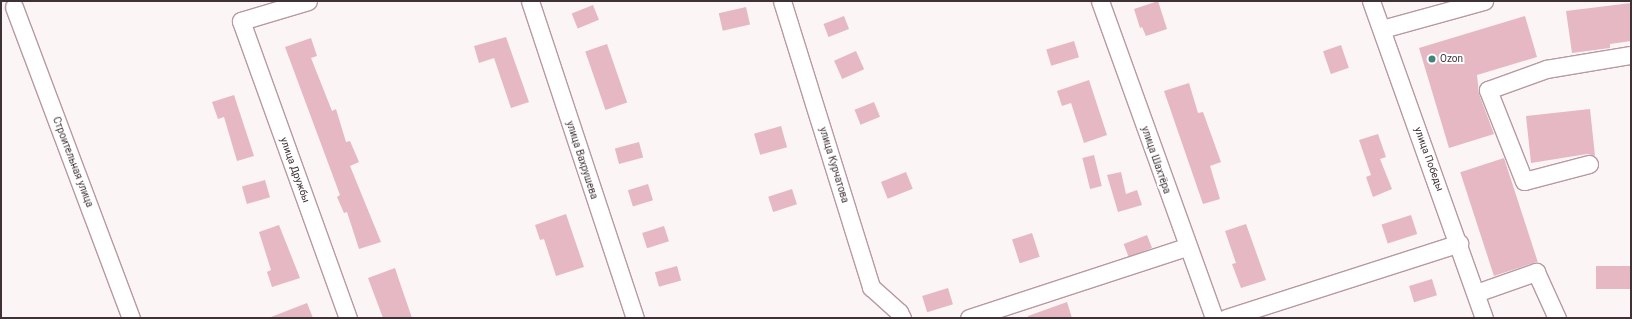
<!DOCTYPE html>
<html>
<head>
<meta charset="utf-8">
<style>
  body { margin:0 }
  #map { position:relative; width:1632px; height:319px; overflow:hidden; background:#fbf5f6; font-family:Roboto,sans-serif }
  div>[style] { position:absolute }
  .building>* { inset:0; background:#e5b8c4; transform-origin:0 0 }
  .roads { filter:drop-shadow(1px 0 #b899a2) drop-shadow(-1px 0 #b899a2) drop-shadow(0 1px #b899a2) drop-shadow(0 -1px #b899a2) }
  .minor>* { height:17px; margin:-8.5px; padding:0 8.5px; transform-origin:8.5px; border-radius:8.5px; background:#fff }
  .dots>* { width:11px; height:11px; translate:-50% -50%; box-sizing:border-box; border:2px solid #fff; border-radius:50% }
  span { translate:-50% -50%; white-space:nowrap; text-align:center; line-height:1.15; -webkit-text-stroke:4px #fff; paint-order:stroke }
  .poi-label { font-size:10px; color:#3f3236 }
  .left { translate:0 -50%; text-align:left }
  .street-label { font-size:10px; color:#3f3236 }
  .frame { position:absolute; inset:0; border:2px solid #3f3236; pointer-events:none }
</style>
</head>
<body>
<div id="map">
  <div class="building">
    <div style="clip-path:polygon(1158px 1px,1167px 29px,1146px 36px,1142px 27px,1140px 28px,1134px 9px)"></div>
    <div style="clip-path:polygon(1631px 3px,1631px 41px,1610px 44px,1610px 48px,1572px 53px,1566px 11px)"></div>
    <div style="left:593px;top:5px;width:16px;height:23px;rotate:68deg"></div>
    <div style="left:746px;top:7px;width:18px;height:28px;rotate:77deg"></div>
    <div style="left:844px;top:16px;width:14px;height:22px;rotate:69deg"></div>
    <div style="clip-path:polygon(1525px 16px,1537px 57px,1477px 75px,1479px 94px,1494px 134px,1449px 148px,1419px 48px)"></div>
    <div style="clip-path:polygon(506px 37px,529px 102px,511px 108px,494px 58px,479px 63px,474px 46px)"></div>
    <div style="clip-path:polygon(311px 38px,317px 56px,311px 58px,332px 111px,336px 109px,346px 142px,350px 141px,359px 162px,350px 166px,381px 242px,359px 249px,347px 212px,344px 213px,337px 197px,340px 195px,285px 47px)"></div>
    <div style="left:1074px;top:41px;width:17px;height:29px;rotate:73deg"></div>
    <div style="left:607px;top:44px;width:62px;height:23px;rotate:71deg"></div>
    <div style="left:1341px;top:45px;width:24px;height:19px;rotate:71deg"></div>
    <div style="left:856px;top:51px;width:20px;height:24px;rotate:66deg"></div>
    <div style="clip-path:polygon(1089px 80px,1107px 135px,1084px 143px,1071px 103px,1062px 106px,1057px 91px)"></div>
    <div style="clip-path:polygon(1189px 83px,1198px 113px,1203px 112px,1221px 162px,1210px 166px,1220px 199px,1203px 204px,1164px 91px)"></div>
    <div style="clip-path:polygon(234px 95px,254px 156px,237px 161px,224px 117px,218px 119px,212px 102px)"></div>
    <div style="left:874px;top:102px;width:16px;height:21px;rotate:68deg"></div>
    <div style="clip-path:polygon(1590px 109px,1595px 156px,1587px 154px,1531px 163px,1526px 116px)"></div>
    <div style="left:781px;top:126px;width:22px;height:28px;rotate:74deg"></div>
    <div style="clip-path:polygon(1378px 134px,1386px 157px,1380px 159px,1392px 189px,1373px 197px,1366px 177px,1371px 175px,1359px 140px)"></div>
    <div style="left:639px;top:142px;width:16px;height:25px;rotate:75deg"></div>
    <div style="left:1094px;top:155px;width:32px;height:12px;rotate:76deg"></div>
    <div style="left:1504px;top:158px;width:109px;height:46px;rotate:72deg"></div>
    <div style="left:906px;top:172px;width:18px;height:27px;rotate:68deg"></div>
    <div style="clip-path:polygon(1121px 172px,1126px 194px,1137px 190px,1142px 205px,1118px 212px,1107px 175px)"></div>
    <div style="left:265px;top:180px;width:18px;height:24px;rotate:74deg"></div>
    <div style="left:648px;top:184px;width:17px;height:21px;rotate:73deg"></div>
    <div style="left:792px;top:189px;width:16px;height:25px;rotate:72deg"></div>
    <div style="clip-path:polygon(566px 214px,584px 267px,556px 276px,544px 239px,540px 240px,535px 225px)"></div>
    <div style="left:1411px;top:215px;width:20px;height:31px;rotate:72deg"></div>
    <div style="clip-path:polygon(1246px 224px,1266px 280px,1241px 288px,1232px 264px,1236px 263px,1225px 231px)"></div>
    <div style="clip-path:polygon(279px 225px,300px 278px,272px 287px,267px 272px,271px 270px,259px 232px)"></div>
    <div style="left:664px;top:226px;width:16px;height:23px;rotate:72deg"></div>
    <div style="left:1032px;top:233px;width:25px;height:21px;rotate:72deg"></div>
    <div style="left:1147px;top:235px;width:14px;height:25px;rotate:69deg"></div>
    <div style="left:677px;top:266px;width:15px;height:23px;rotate:74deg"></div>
    <div style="left:1631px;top:266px;width:23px;height:35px;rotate:90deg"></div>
    <div style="clip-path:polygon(395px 268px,401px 286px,412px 318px,383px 318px,368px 278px)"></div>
    <div style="left:1432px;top:279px;width:17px;height:24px;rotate:73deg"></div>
    <div style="left:948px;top:288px;width:17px;height:27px;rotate:73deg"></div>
    <div style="clip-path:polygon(1067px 302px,1072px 318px,1028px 318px,1028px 316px)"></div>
    <div style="clip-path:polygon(307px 303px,313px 318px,271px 318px,271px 317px)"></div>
  </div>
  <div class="roads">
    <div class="minor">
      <div style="left:308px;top:1px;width:70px;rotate:163.4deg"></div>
      <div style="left:241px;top:21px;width:316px;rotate:70.2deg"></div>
      <div style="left:530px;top:1px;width:334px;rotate:71.7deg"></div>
      <div style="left:782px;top:1px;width:300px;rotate:72.7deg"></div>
      <div style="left:871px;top:287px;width:38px;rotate:42deg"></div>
      <div style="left:899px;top:312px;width:7px;rotate:63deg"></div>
      <div style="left:1100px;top:1px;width:337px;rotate:70.2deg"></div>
      <div style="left:1371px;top:1px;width:337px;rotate:70.4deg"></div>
      <div style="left:14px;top:7px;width:332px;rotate:69.4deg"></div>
      <div style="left:1382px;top:29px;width:106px;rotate:-15.4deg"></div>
      <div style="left:1589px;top:164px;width:67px;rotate:165.3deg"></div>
      <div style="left:1524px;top:181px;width:98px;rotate:-111.6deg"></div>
      <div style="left:1488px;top:90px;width:62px;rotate:-19.9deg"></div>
      <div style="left:1546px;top:69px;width:86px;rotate:-9.4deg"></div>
      <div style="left:1476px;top:293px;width:64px;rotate:-19.3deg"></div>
      <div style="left:1536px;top:272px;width:51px;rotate:65.5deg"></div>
      <div style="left:969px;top:318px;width:228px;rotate:-18.1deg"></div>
      <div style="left:1226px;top:318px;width:245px;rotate:-17.8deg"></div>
    </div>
  </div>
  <div class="dots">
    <div style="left:1432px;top:59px;background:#3f857c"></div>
  </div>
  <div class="poi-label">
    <span class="left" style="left:1440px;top:59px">Ozon</span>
  </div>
  <div class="street-label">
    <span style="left:1429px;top:159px;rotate:70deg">улица Победы</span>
    <span style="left:582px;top:160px;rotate:72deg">улица Вахрушева</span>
    <span style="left:1156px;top:160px;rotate:71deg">улица Шахтёра</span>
    <span style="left:73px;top:162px;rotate:69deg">Строительная улица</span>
    <span style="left:834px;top:165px;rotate:73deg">улица Курчатова</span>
    <span style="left:295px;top:170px;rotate:70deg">улица Дружбы</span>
  </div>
  <div class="frame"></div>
</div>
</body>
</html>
